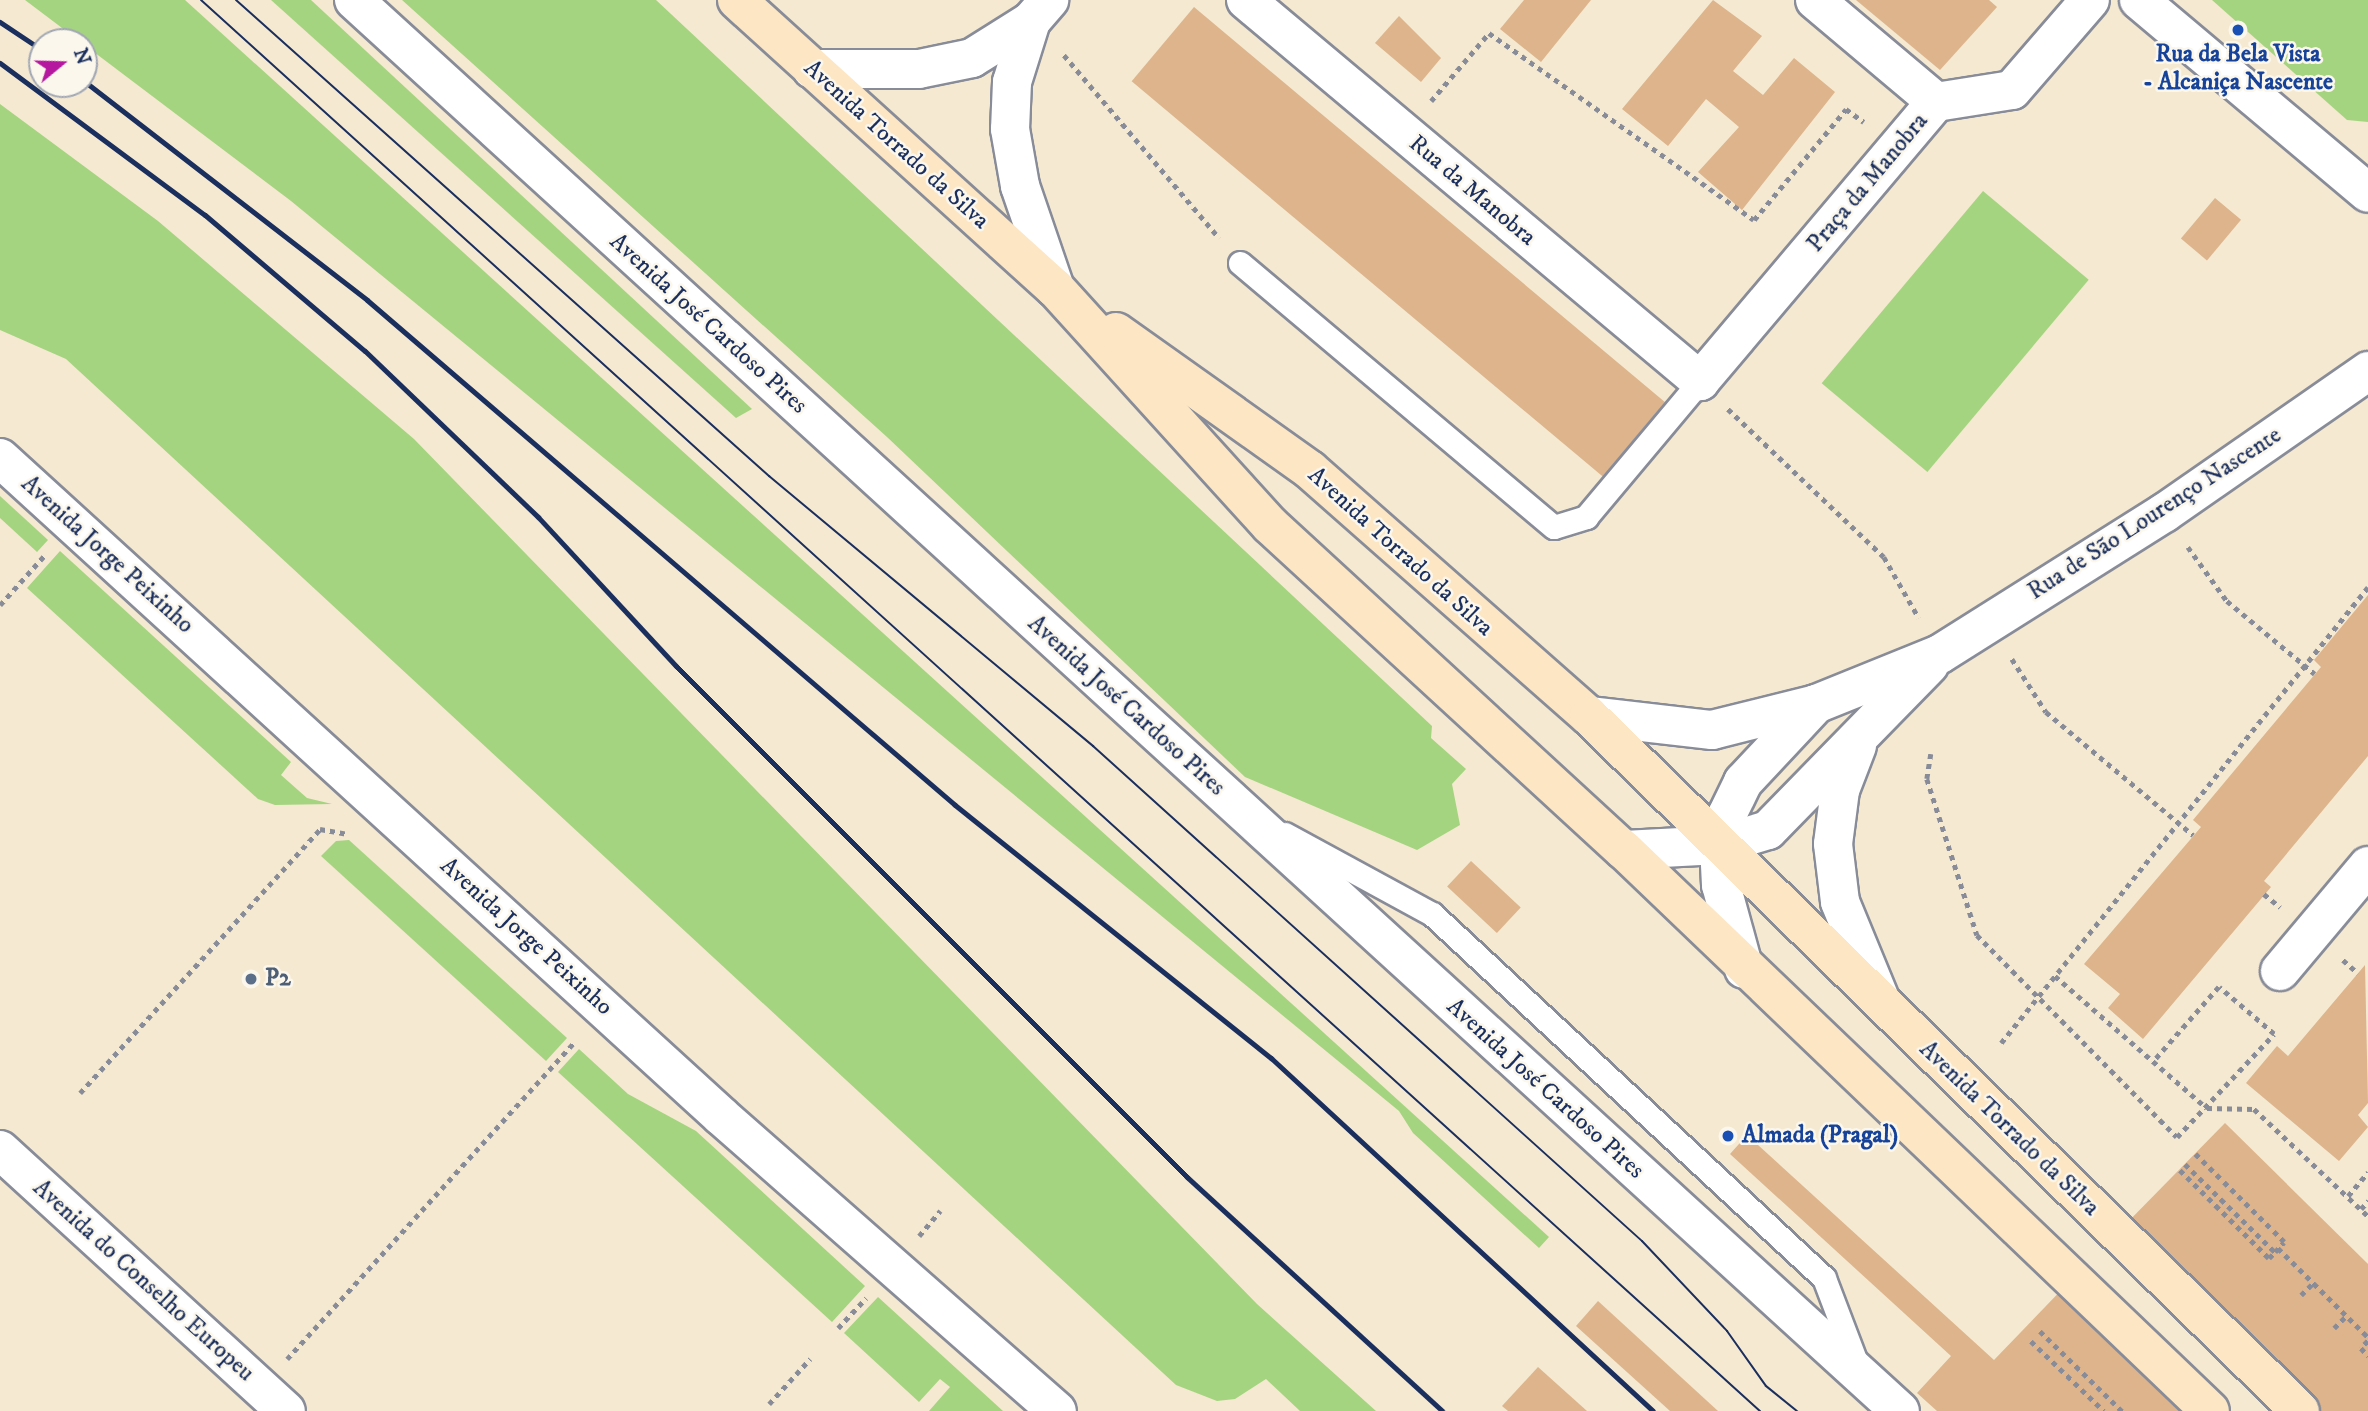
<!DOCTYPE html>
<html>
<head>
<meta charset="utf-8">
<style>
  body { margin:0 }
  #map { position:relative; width:2368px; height:1411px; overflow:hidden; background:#f5e9d1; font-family:"IM FELL DW Pica",serif }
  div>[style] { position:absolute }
  .green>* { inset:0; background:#a5d481; transform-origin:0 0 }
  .building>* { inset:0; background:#ddb48c; transform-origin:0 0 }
  .path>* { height:4.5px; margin-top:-2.25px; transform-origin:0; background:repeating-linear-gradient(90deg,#888c98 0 5px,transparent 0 10px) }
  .roads { filter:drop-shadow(2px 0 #888c98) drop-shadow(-2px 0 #888c98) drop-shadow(0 2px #888c98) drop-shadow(0 -2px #888c98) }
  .service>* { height:23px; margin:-11.5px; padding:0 11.5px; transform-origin:11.5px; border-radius:11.5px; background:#fff }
  .minor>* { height:38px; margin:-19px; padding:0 19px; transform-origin:19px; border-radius:19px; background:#fff }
  .tertiary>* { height:38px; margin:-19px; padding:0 19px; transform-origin:19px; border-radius:19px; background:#fff }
  .secondary>* { height:38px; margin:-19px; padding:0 19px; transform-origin:19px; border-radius:19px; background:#fce6c4 }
  .tram>* { height:2px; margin:-1px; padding:0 1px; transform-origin:1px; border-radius:1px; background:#1b2f5e }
  .rail>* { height:5px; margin:-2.5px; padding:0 2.5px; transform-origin:2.5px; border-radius:2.5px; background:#1b2f5e }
  .dots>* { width:19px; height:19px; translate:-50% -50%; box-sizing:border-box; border:4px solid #fbf7ec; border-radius:50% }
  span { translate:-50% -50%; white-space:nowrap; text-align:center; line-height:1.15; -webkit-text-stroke:5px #fbf7ec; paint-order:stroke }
  .transit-label { font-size:24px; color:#164399; font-weight:700 }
  .left { translate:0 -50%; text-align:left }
  .street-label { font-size:24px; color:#1b2f5e }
  .service-label { font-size:24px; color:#4e5e75; font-weight:700 }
  .north { position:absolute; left:28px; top:28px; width:70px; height:70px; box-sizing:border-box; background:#fbf7ec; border:2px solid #a1a7b3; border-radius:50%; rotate:71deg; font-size:19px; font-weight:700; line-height:28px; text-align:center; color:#1b2f5e }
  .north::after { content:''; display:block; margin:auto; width:24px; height:32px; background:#b5179e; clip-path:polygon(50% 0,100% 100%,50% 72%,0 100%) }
</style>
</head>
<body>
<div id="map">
  <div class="green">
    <div style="clip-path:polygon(25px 0,185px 0,1549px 1237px,1539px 1248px,1413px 1133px,1399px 1111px,291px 201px)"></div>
    <div style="clip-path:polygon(271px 0,311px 0,752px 409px,736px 418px)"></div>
    <div style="clip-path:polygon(402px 0,656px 0,1432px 726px,1431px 738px,1466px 769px,1452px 784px,1460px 825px,1417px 850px,1245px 777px,887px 437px)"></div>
    <div style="clip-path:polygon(2212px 0,2368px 0,2368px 122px,2347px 120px)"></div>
    <div style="clip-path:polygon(0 104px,158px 221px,414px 439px,1257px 1304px,1376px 1411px,1300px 1411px,1266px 1379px,1235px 1399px,1217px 1401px,1176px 1385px,66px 359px,0 330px)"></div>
    <div style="left:1983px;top:191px;width:138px;height:251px;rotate:40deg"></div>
    <div style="clip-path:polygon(0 496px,48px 540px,37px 552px,0 518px)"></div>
    <div style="clip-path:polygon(60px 551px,291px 762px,281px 775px,307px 798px,332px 804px,275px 805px,258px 799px,27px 588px)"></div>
    <div style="clip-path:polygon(349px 840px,567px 1038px,546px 1061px,321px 856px,336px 841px)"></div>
    <div style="clip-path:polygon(579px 1049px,628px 1094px,696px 1131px,865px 1286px,832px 1322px,558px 1072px)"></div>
    <div style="clip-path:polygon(878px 1297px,1003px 1411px,929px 1411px,950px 1387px,940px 1379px,919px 1402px,844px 1333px)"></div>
  </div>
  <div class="building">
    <div style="clip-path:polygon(1524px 0,1591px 0,1541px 62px,1500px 29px)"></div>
    <div style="clip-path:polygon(1713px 0,1762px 36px,1733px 71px,1763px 95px,1794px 58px,1835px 92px,1742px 210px,1698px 172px,1739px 127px,1706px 99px,1668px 146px,1622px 109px)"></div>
    <div style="clip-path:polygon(1856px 0,1989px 0,1997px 7px,1940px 70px)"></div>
    <div style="left:1194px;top:7px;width:615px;height:97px;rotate:40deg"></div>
    <div style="clip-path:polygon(1399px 16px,1441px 58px,1421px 82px,1375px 43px)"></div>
    <div style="left:2215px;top:198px;width:34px;height:53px;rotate:40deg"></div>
    <div style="clip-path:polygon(2368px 595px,2368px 756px,2264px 881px,2271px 887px,2143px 1039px,2108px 1008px,2120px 994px,2084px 964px,2201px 827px,2193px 820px,2321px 667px,2314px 660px)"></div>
    <div style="left:1471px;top:861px;width:68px;height:35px;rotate:43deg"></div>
    <div style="clip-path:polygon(2365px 965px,2368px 1103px,2358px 1115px,2368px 1127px,2339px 1161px,2246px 1083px,2277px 1046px,2288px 1056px)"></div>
    <div style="clip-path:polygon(2225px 1123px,2368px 1264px,2368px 1411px,2302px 1411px,2119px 1231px)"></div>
    <div style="clip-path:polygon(1747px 1135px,1994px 1360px,2071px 1280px,2205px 1411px,1937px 1411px,1917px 1393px,1951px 1356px,1730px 1154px)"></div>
    <div style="clip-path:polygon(1598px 1301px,1718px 1411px,1670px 1411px,1576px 1326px)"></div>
    <div style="clip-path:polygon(1538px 1367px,1587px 1411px,1508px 1411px,1502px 1406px)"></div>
  </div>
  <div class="path">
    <div style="left:1064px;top:55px;width:240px;rotate:49.7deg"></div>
    <div style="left:1431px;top:101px;width:89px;rotate:-49.5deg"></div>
    <div style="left:1489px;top:33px;width:324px;rotate:35.2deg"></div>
    <div style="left:1754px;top:220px;width:144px;rotate:-50.3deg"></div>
    <div style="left:1846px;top:109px;width:22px;rotate:36deg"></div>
    <div style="left:1728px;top:409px;width:215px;rotate:43.5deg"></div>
    <div style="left:1884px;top:557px;width:70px;rotate:60.2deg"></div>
    <div style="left:2188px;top:547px;width:67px;rotate:54.2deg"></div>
    <div style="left:2227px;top:601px;width:114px;rotate:39.7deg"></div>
    <div style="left:0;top:605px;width:66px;rotate:-48.1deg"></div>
    <div style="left:2012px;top:659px;width:63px;rotate:57.3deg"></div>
    <div style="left:2046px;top:712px;width:192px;rotate:39.9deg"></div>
    <div style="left:1931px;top:754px;width:25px;rotate:99deg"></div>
    <div style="left:1927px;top:779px;width:164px;rotate:72.2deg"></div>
    <div style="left:1977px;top:935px;width:284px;rotate:45.3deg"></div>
    <div style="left:2177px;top:1137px;width:141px;rotate:-46.7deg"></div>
    <div style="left:2274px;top:1034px;width:72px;rotate:-139.5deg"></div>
    <div style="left:2219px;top:987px;width:100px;rotate:131.3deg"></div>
    <div style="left:2264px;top:894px;width:21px;rotate:39deg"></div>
    <div style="left:2343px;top:960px;width:20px;rotate:41deg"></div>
    <div style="left:2055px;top:976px;width:201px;rotate:41deg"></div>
    <div style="left:2207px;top:1108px;width:47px;rotate:1.2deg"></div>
    <div style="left:2254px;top:1109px;width:156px;rotate:43.2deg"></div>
    <div style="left:2001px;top:1043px;width:585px;rotate:-51.17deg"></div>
    <div style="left:80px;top:1093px;width:357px;rotate:-47.7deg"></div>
    <div style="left:320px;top:829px;width:27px;rotate:10deg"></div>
    <div style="left:2185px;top:1164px;width:126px;rotate:44.4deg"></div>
    <div style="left:2180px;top:1170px;width:125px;rotate:44.7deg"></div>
    <div style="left:2269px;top:1258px;width:8px;rotate:-45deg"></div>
    <div style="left:2275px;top:1252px;width:13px;rotate:-48deg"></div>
    <div style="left:2284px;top:1242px;width:125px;rotate:-135.3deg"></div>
    <div style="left:2348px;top:1196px;width:31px;rotate:-50deg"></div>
    <div style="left:2361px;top:1209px;width:11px;rotate:-49deg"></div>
    <div style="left:919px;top:1236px;width:33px;rotate:-50deg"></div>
    <div style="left:2278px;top:1248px;width:127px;rotate:44.7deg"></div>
    <div style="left:2301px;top:1295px;width:17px;rotate:-45deg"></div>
    <div style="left:838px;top:1328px;width:41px;rotate:-47deg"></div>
    <div style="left:2334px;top:1328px;width:17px;rotate:-45deg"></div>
    <div style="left:2040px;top:1331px;width:115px;rotate:44.3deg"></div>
    <div style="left:2031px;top:1341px;width:101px;rotate:43.8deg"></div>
    <div style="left:2368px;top:1341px;width:10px;rotate:135deg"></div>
    <div style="left:2361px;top:1348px;width:11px;rotate:49deg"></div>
    <div style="left:287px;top:1359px;width:429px;rotate:-47.8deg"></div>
    <div style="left:769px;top:1404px;width:61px;rotate:-47.7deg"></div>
  </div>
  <div class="roads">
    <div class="service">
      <div style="left:1240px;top:263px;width:410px;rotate:40.1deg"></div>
      <div style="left:1554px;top:527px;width:34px;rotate:-17deg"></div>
      <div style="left:1586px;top:517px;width:177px;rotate:-50deg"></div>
      <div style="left:1285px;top:834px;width:167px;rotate:28.6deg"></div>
      <div style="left:1432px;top:914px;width:535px;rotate:42.88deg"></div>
      <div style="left:1824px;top:1278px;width:93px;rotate:69.2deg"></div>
    </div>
    <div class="minor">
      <div style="left:354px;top:0;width:2093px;rotate:42.39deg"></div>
      <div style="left:1246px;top:0;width:593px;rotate:40deg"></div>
      <div style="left:1700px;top:381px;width:365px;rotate:-49.8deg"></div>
      <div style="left:1936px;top:102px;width:77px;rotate:-9deg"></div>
      <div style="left:2012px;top:90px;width:119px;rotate:-49.1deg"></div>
      <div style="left:1815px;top:0;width:158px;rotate:40.1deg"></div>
      <div style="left:2139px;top:0;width:299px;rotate:40.1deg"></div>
      <div style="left:1031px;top:21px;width:64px;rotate:107.3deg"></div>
      <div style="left:1012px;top:82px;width:47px;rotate:92.4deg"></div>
      <div style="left:1010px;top:129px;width:58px;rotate:80deg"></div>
      <div style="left:1020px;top:186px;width:108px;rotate:71.1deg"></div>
      <div style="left:812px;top:69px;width:107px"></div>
      <div style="left:919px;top:69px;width:54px;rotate:-11.7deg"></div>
      <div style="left:972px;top:58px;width:70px;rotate:-32.1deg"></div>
      <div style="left:1031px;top:21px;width:28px;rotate:-49deg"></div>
      <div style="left:0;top:458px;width:976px;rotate:42.38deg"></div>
      <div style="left:721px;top:1116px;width:447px;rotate:41.3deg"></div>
      <div style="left:2280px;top:971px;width:137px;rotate:-50deg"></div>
      <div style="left:0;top:1150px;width:387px;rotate:42.4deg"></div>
    </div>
    <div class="tertiary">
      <div style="left:1589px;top:716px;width:124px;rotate:6.5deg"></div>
      <div style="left:1712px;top:730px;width:107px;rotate:-14deg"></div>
      <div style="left:1857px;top:746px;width:47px;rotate:111.1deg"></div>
      <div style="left:1840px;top:790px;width:54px;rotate:97.4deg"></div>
      <div style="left:1833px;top:844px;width:58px;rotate:83.1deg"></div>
      <div style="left:1840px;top:902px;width:105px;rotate:67.6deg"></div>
      <div style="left:1624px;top:850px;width:95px;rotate:-3deg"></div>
      <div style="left:1719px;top:845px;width:51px;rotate:-17deg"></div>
      <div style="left:1768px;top:830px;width:231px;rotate:-45.7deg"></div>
      <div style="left:1744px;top:969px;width:87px;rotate:-105.3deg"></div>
      <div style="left:1721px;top:885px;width:40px;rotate:-92.9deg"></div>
      <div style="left:1719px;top:845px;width:31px;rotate:-75deg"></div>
      <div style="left:1727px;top:815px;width:37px;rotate:-64deg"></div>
      <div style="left:1743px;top:782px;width:107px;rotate:-46.9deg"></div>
      <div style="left:1816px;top:704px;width:134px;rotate:-22deg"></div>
      <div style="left:1940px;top:654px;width:265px;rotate:-32.2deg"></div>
      <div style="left:2164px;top:513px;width:249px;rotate:-34.8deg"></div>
    </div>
    <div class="secondary">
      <div style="left:737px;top:0;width:429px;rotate:42.2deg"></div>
      <div style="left:1055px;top:288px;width:320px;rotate:47.8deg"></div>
      <div style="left:1270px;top:525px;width:481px;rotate:42.6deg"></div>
      <div style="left:1624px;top:850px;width:811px;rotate:43.75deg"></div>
      <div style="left:1116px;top:332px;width:238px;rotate:35.4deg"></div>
      <div style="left:1310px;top:470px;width:372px;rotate:41.4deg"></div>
      <div style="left:1589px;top:716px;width:994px;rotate:44.35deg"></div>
    </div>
  </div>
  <div class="tram">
    <div style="left:201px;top:0;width:2103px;rotate:42.15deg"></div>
    <div style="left:236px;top:0;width:715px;rotate:41.77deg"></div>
    <div style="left:769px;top:476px;width:422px;rotate:39.8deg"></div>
    <div style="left:1093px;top:746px;width:739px;rotate:42.04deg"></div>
    <div style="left:1642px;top:1241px;width:124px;rotate:46.6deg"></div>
    <div style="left:1727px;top:1331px;width:67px;rotate:54.7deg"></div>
    <div style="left:1766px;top:1386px;width:40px;rotate:39deg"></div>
  </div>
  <div class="rail">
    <div style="left:0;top:22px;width:50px;rotate:33.7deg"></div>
    <div style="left:0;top:63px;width:255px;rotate:36.6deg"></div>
    <div style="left:205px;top:215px;width:210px;rotate:40.4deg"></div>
    <div style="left:365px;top:351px;width:240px;rotate:43.8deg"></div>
    <div style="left:538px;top:517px;width:203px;rotate:47.2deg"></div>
    <div style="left:676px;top:666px;width:723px;rotate:45deg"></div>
    <div style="left:1187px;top:1177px;width:346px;rotate:42.5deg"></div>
    <div style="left:84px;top:81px;width:358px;rotate:37.7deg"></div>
    <div style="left:367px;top:300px;width:775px;rotate:40.66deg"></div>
    <div style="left:955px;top:805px;width:405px;rotate:38.7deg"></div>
    <div style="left:1271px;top:1058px;width:520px;rotate:42.74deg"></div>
  </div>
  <div class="dots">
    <div style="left:2238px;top:30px;background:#1a4fb4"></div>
    <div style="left:251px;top:979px;background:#5c6f8a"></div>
    <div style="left:1728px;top:1136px;background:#1a4fb4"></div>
  </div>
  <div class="transit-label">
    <span style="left:2238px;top:69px">Rua da Bela Vista<br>- Alcaniça Nascente</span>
    <span class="left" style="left:1742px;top:1136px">Almada (Pragal)</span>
  </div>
  <div class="street-label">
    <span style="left:896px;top:145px;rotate:42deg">Avenida Torrado da Silva</span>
    <span style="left:1868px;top:183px;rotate:-50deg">Praça da Manobra</span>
    <span style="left:1472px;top:191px;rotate:40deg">Rua da Manobra</span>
    <span style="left:708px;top:324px;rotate:42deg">Avenida José Cardoso Pires</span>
    <span style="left:2155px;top:514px;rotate:-33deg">Rua de São Lourenço Nascente</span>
    <span style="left:1400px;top:552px;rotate:42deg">Avenida Torrado da Silva</span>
    <span style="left:107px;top:555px;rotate:42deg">Avenida Jorge Peixinho</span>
    <span style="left:1126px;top:706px;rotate:42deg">Avenida José Cardoso Pires</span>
    <span style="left:526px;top:937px;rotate:42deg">Avenida Jorge Peixinho</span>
    <span style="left:1545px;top:1089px;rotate:42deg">Avenida José Cardoso Pires</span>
    <span style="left:2009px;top:1129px;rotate:44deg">Avenida Torrado da Silva</span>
    <span style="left:143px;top:1281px;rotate:42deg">Avenida do Conselho Europeu</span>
  </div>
  <div class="service-label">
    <span class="left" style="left:265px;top:979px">P2</span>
  </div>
  <div class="north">N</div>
</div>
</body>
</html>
